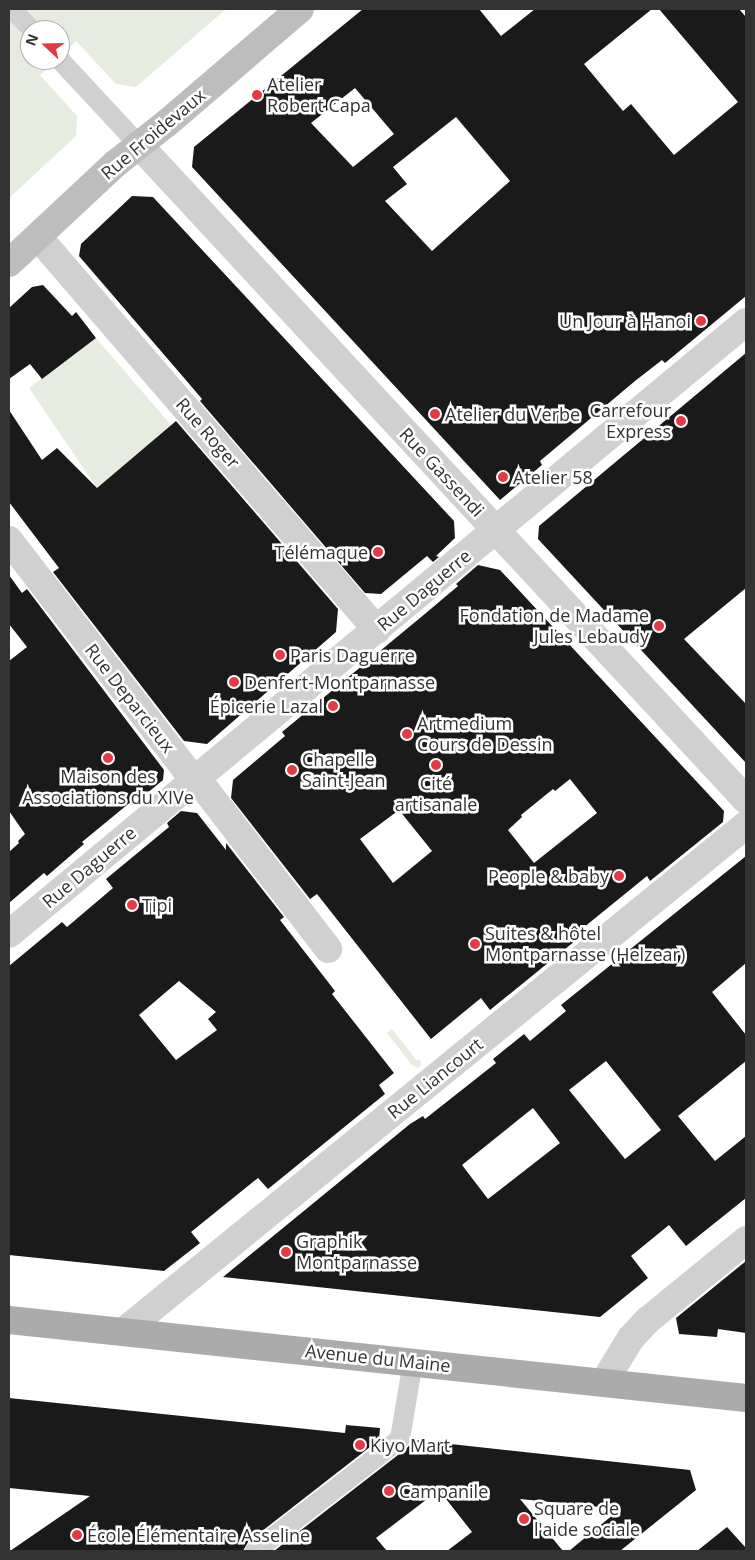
<!DOCTYPE html>
<html>
<head>
<meta charset="utf-8">
<style>
  body { margin:0 }
  #map { position:relative; width:755px; height:1560px; overflow:hidden; background:#fff; font-family:"Open Sans",sans-serif }
  div>[style] { position:absolute }
  .green>* { inset:0; background:#e6ecdf }
  .building>* { inset:0; background:#1a1a1a }
  .pedestrian>* { height:20px; margin:-10px; padding:0 10px; transform-origin:10px; border-radius:10px; background:#d0d0d0 }
  .minor>* { height:28px; margin:-14px; padding:0 14px; transform-origin:14px; border-radius:14px; background:#d0d0d0 }
  .secondary>* { height:28px; margin:-14px; padding:0 14px; transform-origin:14px; border-radius:14px; background:#bdbdbd }
  .primary>* { height:28px; margin:-14px; padding:0 14px; transform-origin:14px; border-radius:14px; background:#ababab }
  .dots>* { width:14px; height:14px; translate:-50% -50%; box-sizing:border-box; border:2px solid #fff; border-radius:50% }
  span { translate:-50% -50%; white-space:nowrap; text-align:center; line-height:1.15; -webkit-text-stroke:5px #fff; paint-order:stroke }
  .poi-label { font-size:18px; color:#333 }
  .left { translate:0 -50%; text-align:left }
  .right { translate:-100% -50%; text-align:right }
  .street-label { font-size:18px; color:#333 }
  .frame { position:absolute; inset:0; border:10px solid #333; pointer-events:none }
  .north { position:absolute; left:20px; top:20px; width:50px; height:50px; box-sizing:border-box; background:#fff; border:1px solid #adadad; border-radius:50%; rotate:291deg; font-size:14px; font-weight:700; line-height:20px; text-align:center; color:#333 }
  .north::after { content:''; display:block; margin:auto; width:18px; height:22px; background:#e63946; clip-path:polygon(50% 0,100% 100%,50% 72%,0 100%) }
</style>
</head>
<body>
<div id="map">
  <div class="green">
    <div style="clip-path:polygon(27px 9px,226px 9px,136px 87px,116px 84px,76px 41px,65px 51px,60px 45px,60px 30px,46px 30px)"></div>
    <div style="clip-path:polygon(9px 20px,30px 43px,30px 60px,46px 60px,51px 65px,40px 75px,77px 116px,76px 136px,9px 198px)"></div>
    <div style="clip-path:polygon(96px 338px,171px 425px,97px 488px,29px 388px)"></div>
    <div style="clip-path:polygon(392px 1029px,417px 1061px,420px 1059px,421px 1065px,418px 1068px,412px 1065px,387px 1033px)"></div>
  </div>
  <div class="building">
    <div style="clip-path:polygon(evenodd,363px 9px,479px 9px,501px 36px,535px 9px,652px 9px,584px 64px,623px 111px,631px 104px,674px 155px,738px 102px,659px 9px,739px 9px,746px 17px,746px 296px,665px 363px,662px 360px,635px 381px,540px 461px,542px 465px,500px 500px,192px 167px,194px 147px,363px 9px,355px 88px,394px 134px,353px 167px,311px 123px,355px 88px,363px 9px,456px 117px,510px 181px,432px 251px,385px 201px,407px 184px,393px 167px,456px 117px)"></div>
    <div style="clip-path:polygon(132px 196px,153px 197px,454px 521px,455px 538px,436px 556px,439px 557px,433px 562px,427px 556px,381px 594px,365px 593px,200px 401px,202px 399px,185px 379px,79px 256px,81px 244px)"></div>
    <div style="clip-path:polygon(43px 285px,72px 316px,76px 312px,96px 338px,42px 379px,30px 364px,9px 379px,9px 308px,32px 287px)"></div>
    <div style="clip-path:polygon(746px 353px,746px 588px,684px 639px,746px 704px,746px 763px,538px 539px,539px 526px)"></div>
    <div style="clip-path:polygon(9px 410px,42px 460px,57px 448px,97px 488px,176px 421px,338px 609px,336px 632px,207px 744px,184px 741px,53px 572px,59px 568px,9px 502px)"></div>
    <div style="clip-path:polygon(evenodd,478px 565px,500px 570px,724px 811px,723px 822px,650px 881px,647px 876px,583px 928px,586px 932px,490px 1010px,481px 998px,431px 1039px,317px 894px,310px 899px,231px 798px,233px 780px,285px 736px,282px 732px,426px 613px,458px 586px,456px 584px,478px 565px,570px 779px,597px 813px,534px 863px,508px 830px,522px 817px,521px 815px,553px 789px,555px 791px,570px 779px,478px 565px,399px 810px,432px 851px,393px 883px,360px 839px,399px 810px)"></div>
    <div style="clip-path:polygon(9px 575px,22px 593px,27px 589px,164px 770px,163px 780px,146px 794px,144px 791px,82px 842px,84px 844px,47px 876px,44px 873px,9px 903px,9px 852px,19px 843px,18px 841px,25px 834px,9px 811px,9px 661px,27px 647px,9px 624px)"></div>
    <div style="clip-path:polygon(evenodd,181px 811px,197px 813px,226px 850px,226px 843px,284px 917px,280px 920px,335px 991px,332px 994px,394px 1073px,379px 1085px,385px 1094px,268px 1189px,258px 1178px,191px 1232px,200px 1243px,164px 1271px,9px 1255px,9px 966px,62px 922px,67px 927px,113px 888px,106px 879px,169px 827px,167px 823px,181px 811px,179px 981px,216px 1012px,208px 1019px,217px 1030px,176px 1060px,139px 1015px,179px 981px)"></div>
    <div style="clip-path:polygon(evenodd,746px 856px,746px 963px,712px 992px,746px 1035px,746px 1061px,678px 1116px,715px 1161px,746px 1136px,746px 1198px,686px 1246px,669px 1225px,631px 1256px,648px 1278px,600px 1317px,223px 1277px,410px 1124px,423px 1116px,425px 1119px,496px 1063px,493px 1059px,524px 1034px,530px 1041px,566px 1011px,561px 1005px,746px 856px,606px 1061px,661px 1130px,625px 1159px,569px 1090px,606px 1061px,746px 856px,533px 1108px,560px 1143px,488px 1199px,462px 1165px,533px 1108px)"></div>
    <div style="clip-path:polygon(746px 1261px,746px 1333px,718px 1329px,717px 1337px,679px 1334px,676px 1318px)"></div>
    <div style="clip-path:polygon(9px 1398px,345px 1433px,346px 1425px,380px 1428px,379px 1440px,248px 1542px,243px 1551px,10px 1551px,90px 1496px,9px 1488px)"></div>
    <div style="clip-path:polygon(414px 1440px,690px 1470px,696px 1490px,620px 1551px,569px 1551px,620px 1509px,520px 1499px,563px 1551px,447px 1551px,472px 1532px,439px 1490px,376px 1538px,387px 1551px,274px 1551px,407px 1448px)"></div>
    <div style="clip-path:polygon(727px 1527px,746px 1548px,746px 1551px,697px 1551px)"></div>
  </div>
  <div class="pedestrian">
    <div style="left:12px;top:9px;width:29px;rotate:46deg"></div>
    <div style="left:60px;top:60px;width:115px;rotate:47.1deg"></div>
    <div style="left:255px;top:1551px;width:183px;rotate:-37.7deg"></div>
    <div style="left:400px;top:1439px;width:79px;rotate:-80.5deg"></div>
  </div>
  <div class="minor">
    <div style="left:138px;top:144px;width:894px;rotate:47.17deg"></div>
    <div style="left:38px;top:237px;width:519px;rotate:49.22deg"></div>
    <div style="left:9px;top:540px;width:290px;rotate:52.4deg"></div>
    <div style="left:186px;top:770px;width:27px;rotate:45deg"></div>
    <div style="left:205px;top:789px;width:202px;rotate:52.4deg"></div>
    <div style="left:9px;top:934px;width:958px;rotate:-39.71deg"></div>
    <div style="left:124px;top:1331px;width:802px;rotate:-39.13deg"></div>
    <div style="left:604px;top:1382px;width:52px;rotate:-58.5deg"></div>
    <div style="left:631px;top:1338px;width:25px;rotate:-47deg"></div>
    <div style="left:648px;top:1320px;width:127px;rotate:-39.2deg"></div>
  </div>
  <div class="secondary">
    <div style="left:9px;top:263px;width:145px;rotate:-43deg"></div>
    <div style="left:115px;top:164px;width:66px;rotate:-38.3deg"></div>
    <div style="left:167px;top:123px;width:175px;rotate:-40.6deg"></div>
  </div>
  <div class="primary">
    <div style="left:9px;top:1320px;width:741px;rotate:6.04deg"></div>
  </div>
  <div class="dots">
    <div style="left:257px;top:95px;background:#e63946"></div>
    <div style="left:701px;top:321px;background:#e63946"></div>
    <div style="left:435px;top:414px;background:#e63946"></div>
    <div style="left:681px;top:421px;background:#e63946"></div>
    <div style="left:503px;top:477px;background:#e63946"></div>
    <div style="left:378px;top:552px;background:#e63946"></div>
    <div style="left:659px;top:626px;background:#e63946"></div>
    <div style="left:280px;top:655px;background:#e63946"></div>
    <div style="left:234px;top:682px;background:#e63946"></div>
    <div style="left:333px;top:706px;background:#e63946"></div>
    <div style="left:407px;top:734px;background:#e63946"></div>
    <div style="left:108px;top:758px;background:#e63946"></div>
    <div style="left:436px;top:765px;background:#e63946"></div>
    <div style="left:292px;top:770px;background:#e63946"></div>
    <div style="left:619px;top:876px;background:#e63946"></div>
    <div style="left:132px;top:905px;background:#e63946"></div>
    <div style="left:475px;top:944px;background:#e63946"></div>
    <div style="left:286px;top:1252px;background:#e63946"></div>
    <div style="left:360px;top:1445px;background:#e63946"></div>
    <div style="left:389px;top:1491px;background:#e63946"></div>
    <div style="left:524px;top:1519px;background:#e63946"></div>
    <div style="left:77px;top:1535px;background:#e63946"></div>
  </div>
  <div class="poi-label">
    <span class="left" style="left:267px;top:95px">Atelier<br>Robert Capa</span>
    <span class="right" style="left:691px;top:321px">Un Jour à Hanoi</span>
    <span class="right" style="left:671px;top:421px">Carrefour<br>Express</span>
    <span class="left" style="left:445px;top:414px">Atelier du Verbe</span>
    <span class="left" style="left:513px;top:477px">Atelier 58</span>
    <span class="right" style="left:368px;top:552px">Télémaque</span>
    <span class="right" style="left:649px;top:626px">Fondation de Madame<br>Jules Lebaudy</span>
    <span class="left" style="left:290px;top:655px">Paris Daguerre</span>
    <span class="left" style="left:244px;top:682px">Denfert-Montparnasse</span>
    <span class="right" style="left:323px;top:706px">Épicerie Lazal</span>
    <span class="left" style="left:417px;top:734px">Artmedium<br>Cours de Dessin</span>
    <span class="left" style="left:302px;top:770px">Chapelle<br>Saint-Jean</span>
    <span style="left:108px;top:787px">Maison des<br>Associations du XIVe</span>
    <span style="left:436px;top:794px">Cité<br>artisanale</span>
    <span class="right" style="left:609px;top:876px">People &amp; baby</span>
    <span class="left" style="left:142px;top:905px">Tipi</span>
    <span class="left" style="left:485px;top:944px">Suites &amp; hôtel<br>Montparnasse (Helzear)</span>
    <span class="left" style="left:296px;top:1252px">Graphik<br>Montparnasse</span>
    <span class="left" style="left:370px;top:1445px">Kiyo Mart</span>
    <span class="left" style="left:399px;top:1491px">Campanile</span>
    <span class="left" style="left:534px;top:1519px">Square de<br>l'aide sociale</span>
    <span class="left" style="left:87px;top:1535px">École Élémentaire Asseline</span>
  </div>
  <div class="street-label">
    <span style="left:153px;top:134px;rotate:-40deg">Rue Froidevaux</span>
    <span style="left:208px;top:433px;rotate:49deg">Rue Roger</span>
    <span style="left:442px;top:472px;rotate:47deg">Rue Gassendi</span>
    <span style="left:424px;top:590px;rotate:-40deg">Rue Daguerre</span>
    <span style="left:130px;top:698px;rotate:52deg">Rue Deparcieux</span>
    <span style="left:89px;top:867px;rotate:-40deg">Rue Daguerre</span>
    <span style="left:435px;top:1078px;rotate:-39deg">Rue Liancourt</span>
    <span style="left:378px;top:1358px;rotate:6deg">Avenue du Maine</span>
  </div>
  <div class="frame"></div>
  <div class="north">N</div>
</div>
</body>
</html>
